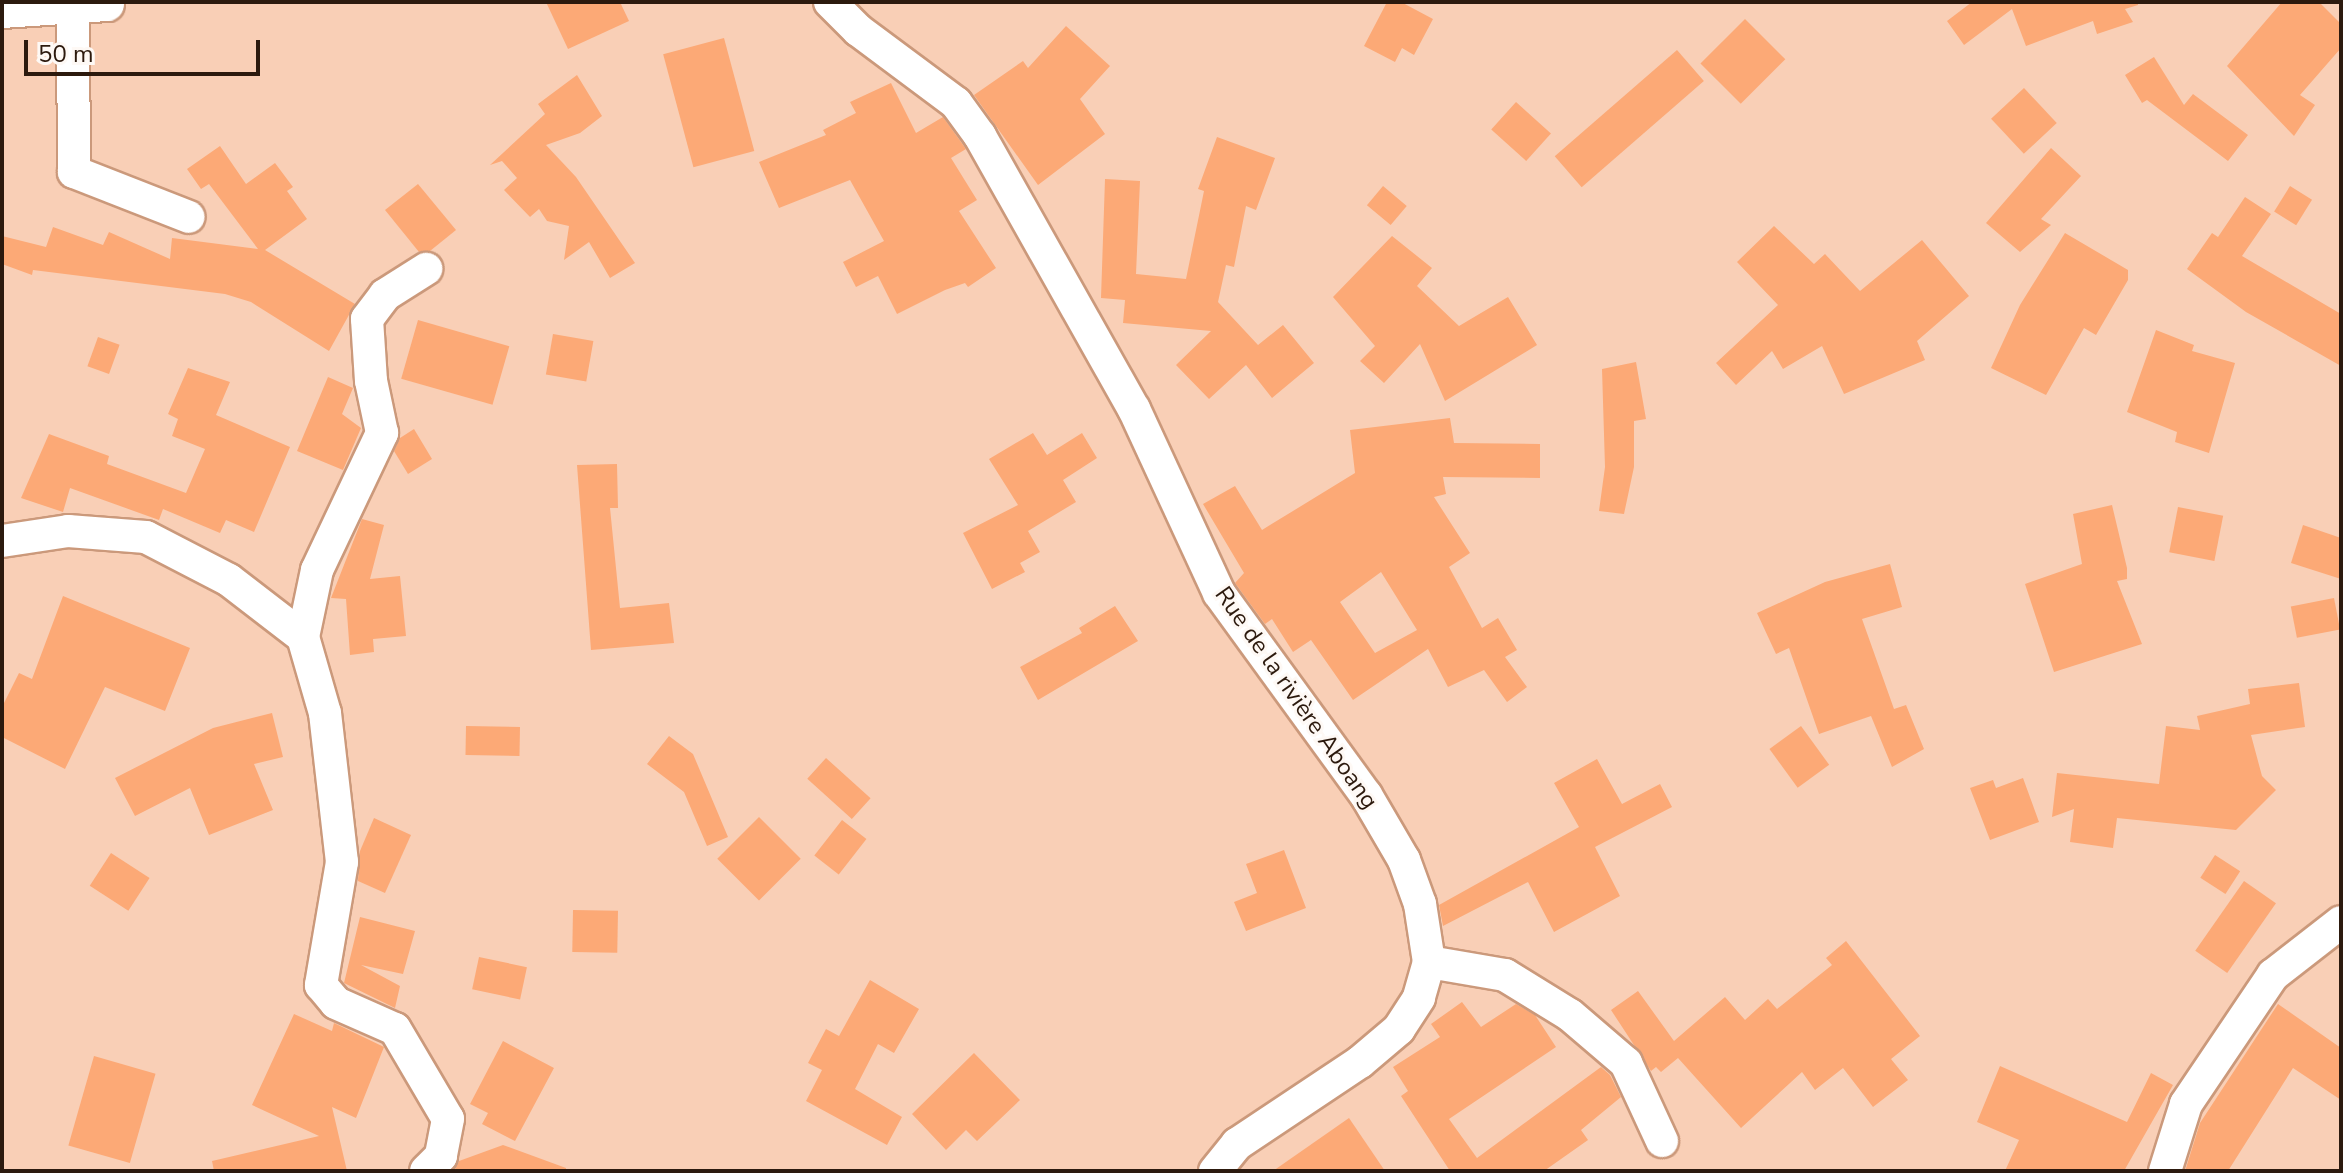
<!DOCTYPE html>
<html>
<head>
<meta charset="utf-8">
<style>
  body { margin:0 }
  #map { position:relative; width:2343px; height:1173px; overflow:hidden; background:#f9cfb6; font-family:"Nunito Sans",sans-serif }
  div>[style] { position:absolute }
  .building>* { inset:0; background:#fca976; transform-origin:0 0 }
  .roads { filter:drop-shadow(2px 0 #cb997b) drop-shadow(-2px 0 #cb997b) drop-shadow(0 2px #cb997b) drop-shadow(0 -2px #cb997b) }
  .minor>* { height:32px; margin:-16px; padding:0 16px; transform-origin:16px; border-radius:16px; background:#fff }
  span { translate:-50% -50%; white-space:nowrap; text-align:center; line-height:1.15; -webkit-text-stroke:6px #fef9f5; paint-order:stroke }
  .street-label { font-size:24px; color:#2c1a0e }
  .frame { position:absolute; inset:0; border:4px solid #2c1a0e; pointer-events:none }
  .scale { position:absolute; left:24px; top:40px; width:236px; height:36px; box-sizing:border-box; border:4px solid #2c1a0e; border-top:0; padding-left:10px; font-size:24px; line-height:28px; white-space:nowrap; color:#2c1a0e; -webkit-text-stroke:6px #fef9f5; paint-order:stroke }
</style>
</head>
<body>
<div id="map">
  <div class="building">
    <div style="clip-path:polygon(546px 2px,620px 2px,629px 21px,568px 49px)"></div>
    <div style="clip-path:polygon(1387px 2px,1401px 2px,1433px 19px,1414px 55px,1402px 48px,1395px 62px,1364px 46px)"></div>
    <div style="clip-path:polygon(1972px 2px,2138px 2px,2138px 5px,2125px 9px,2133px 22px,2097px 34px,2093px 21px,2026px 46px,2012px 9px,1964px 45px,1947px 21px)"></div>
    <div style="clip-path:polygon(2282px 2px,2319px 2px,2341px 24px,2341px 48px,2300px 95px,2315px 105px,2294px 136px,2227px 66px)"></div>
    <div style="left:1745px;top:19px;width:57px;height:63px;rotate:45deg"></div>
    <div style="clip-path:polygon(1066px 26px,1110px 66px,1080px 99px,1105px 134px,1038px 185px,974px 95px,1023px 61px,1028px 68px)"></div>
    <div style="left:724px;top:38px;width:117px;height:63px;rotate:75deg"></div>
    <div style="left:1677px;top:50px;width:41px;height:162px;rotate:49deg"></div>
    <div style="clip-path:polygon(2154px 57px,2184px 105px,2193px 94px,2248px 135px,2228px 161px,2147px 100px,2142px 103px,2125px 75px)"></div>
    <div style="clip-path:polygon(577px 75px,602px 116px,580px 133px,546px 145px,576px 177px,635px 263px,610px 278px,589px 242px,564px 260px,569px 226px,547px 221px,539px 209px,530px 217px,504px 190px,517px 178px,502px 161px,490px 165px,545px 114px,538px 104px)"></div>
    <div style="clip-path:polygon(891px 83px,916px 133px,943px 117px,966px 149px,951px 158px,977px 200px,959px 211px,996px 268px,968px 287px,965px 283px,945px 290px,897px 314px,878px 276px,856px 287px,843px 262px,884px 241px,850px 180px,779px 208px,759px 162px,826px 135px,823px 130px,856px 113px,850px 102px)"></div>
    <div style="left:2024px;top:88px;width:48px;height:45px;rotate:47deg"></div>
    <div style="left:1516px;top:102px;width:47px;height:37px;rotate:42deg"></div>
    <div style="clip-path:polygon(1217px 137px,1275px 158px,1256px 210px,1246px 206px,1234px 267px,1226px 265px,1218px 302px,1258px 345px,1283px 325px,1314px 363px,1272px 398px,1246px 365px,1209px 399px,1176px 365px,1211px 331px,1123px 323px,1125px 300px,1101px 298px,1105px 179px,1140px 181px,1136px 274px,1186px 279px,1204px 191px,1198px 189px)"></div>
    <div style="clip-path:polygon(220px 146px,246px 184px,275px 163px,293px 187px,287px 191px,307px 219px,265px 250px,355px 304px,329px 351px,251px 302px,225px 294px,33px 270px,32px 275px,2px 264px,2px 236px,46px 247px,53px 227px,103px 245px,109px 232px,170px 259px,172px 238px,258px 249px,209px 184px,201px 189px,187px 169px)"></div>
    <div style="clip-path:polygon(2051px 148px,2081px 176px,2041px 219px,2051px 225px,2020px 252px,1986px 223px)"></div>
    <div style="clip-path:polygon(418px 184px,456px 230px,430px 251px,419px 252px,385px 210px)"></div>
    <div style="left:1383px;top:186px;width:31px;height:25px;rotate:40deg"></div>
    <div style="left:2290px;top:186px;width:26px;height:30px;rotate:32deg"></div>
    <div style="clip-path:polygon(2245px 197px,2271px 214px,2242px 256px,2341px 314px,2341px 366px,2246px 312px,2187px 269px,2212px 233px,2218px 237px)"></div>
    <div style="clip-path:polygon(1774px 226px,1814px 264px,1825px 254px,1860px 291px,1922px 240px,1969px 296px,1917px 341px,1925px 360px,1844px 394px,1822px 346px,1783px 369px,1772px 351px,1736px 385px,1716px 363px,1778px 305px,1737px 262px)"></div>
    <div style="clip-path:polygon(2065px 233px,2128px 270px,2128px 280px,2096px 335px,2084px 328px,2046px 395px,1991px 368px,2020px 305px)"></div>
    <div style="clip-path:polygon(1392px 236px,1432px 268px,1417px 286px,1459px 326px,1508px 297px,1537px 345px,1445px 401px,1420px 344px,1384px 383px,1360px 361px,1375px 346px,1333px 297px)"></div>
    <div style="left:418px;top:320px;width:95px;height:61px;rotate:16deg"></div>
    <div style="clip-path:polygon(2156px 330px,2194px 345px,2192px 351px,2235px 363px,2209px 453px,2175px 442px,2177px 432px,2127px 412px)"></div>
    <div style="left:553px;top:334px;width:41px;height:41px;rotate:10deg"></div>
    <div style="left:98px;top:337px;width:23px;height:31px;rotate:20deg"></div>
    <div style="clip-path:polygon(1636px 362px,1646px 419px,1634px 421px,1634px 467px,1624px 514px,1599px 511px,1605px 467px,1602px 369px)"></div>
    <div style="clip-path:polygon(188px 368px,230px 382px,216px 415px,290px 447px,254px 532px,226px 520px,220px 533px,163px 509px,159px 520px,70px 488px,63px 512px,21px 498px,49px 434px,109px 456px,107px 464px,186px 493px,205px 449px,172px 436px,178px 419px,168px 414px)"></div>
    <div style="clip-path:polygon(328px 377px,353px 388px,342px 414px,361px 428px,343px 470px,297px 451px)"></div>
    <div style="clip-path:polygon(evenodd,1450px 418px,1454px 443px,1540px 444px,1540px 478px,1443px 477px,1446px 494px,1434px 497px,1470px 553px,1449px 567px,1482px 628px,1498px 618px,1517px 650px,1505px 657px,1527px 687px,1507px 702px,1484px 670px,1448px 687px,1428px 649px,1353px 700px,1311px 640px,1293px 652px,1272px 619px,1265px 624px,1235px 583px,1244px 573px,1203px 504px,1235px 486px,1262px 530px,1355px 473px,1350px 430px,1450px 418px,1381px 572px,1417px 630px,1375px 653px,1340px 602px,1381px 572px)"></div>
    <div style="clip-path:polygon(414px 429px,432px 459px,408px 474px,394px 451px,400px 438px)"></div>
    <div style="clip-path:polygon(1033px 433px,1047px 455px,1082px 433px,1097px 458px,1063px 480px,1076px 502px,1028px 531px,1040px 552px,1020px 563px,1025px 572px,992px 589px,963px 533px,1018px 505px,989px 459px)"></div>
    <div style="clip-path:polygon(617px 464px,618px 508px,610px 508px,620px 608px,669px 603px,674px 643px,591px 650px,577px 465px)"></div>
    <div style="clip-path:polygon(2112px 505px,2127px 568px,2127px 579px,2117px 581px,2142px 644px,2054px 672px,2025px 584px,2082px 564px,2073px 514px)"></div>
    <div style="left:2178px;top:507px;width:46px;height:46px;rotate:11deg"></div>
    <div style="clip-path:polygon(362px 519px,384px 525px,370px 579px,400px 576px,406px 636px,373px 639px,374px 652px,350px 655px,346px 599px,331px 598px)"></div>
    <div style="clip-path:polygon(2303px 525px,2341px 538px,2341px 579px,2291px 563px)"></div>
    <div style="clip-path:polygon(1890px 564px,1902px 607px,1862px 619px,1894px 709px,1906px 705px,1924px 749px,1892px 767px,1871px 716px,1819px 734px,1789px 648px,1776px 654px,1757px 613px,1825px 582px)"></div>
    <div style="clip-path:polygon(63px 596px,190px 648px,165px 711px,105px 687px,65px 769px,2px 737px,2px 707px,19px 673px,32px 679px)"></div>
    <div style="left:2334px;top:598px;width:32px;height:44px;rotate:79deg"></div>
    <div style="clip-path:polygon(1115px 606px,1138px 641px,1038px 700px,1020px 667px,1082px 633px,1079px 628px)"></div>
    <div style="clip-path:polygon(2299px 683px,2305px 727px,2251px 735px,2262px 776px,2276px 790px,2236px 830px,2117px 818px,2113px 848px,2070px 842px,2074px 809px,2052px 817px,2057px 773px,2159px 784px,2166px 726px,2200px 730px,2197px 716px,2250px 704px,2248px 689px)"></div>
    <div style="clip-path:polygon(272px 713px,283px 757px,254px 764px,273px 810px,209px 835px,190px 788px,135px 816px,115px 778px,213px 728px)"></div>
    <div style="left:466px;top:726px;width:54px;height:29px;rotate:1deg"></div>
    <div style="left:1801px;top:726px;width:48px;height:39px;rotate:54deg"></div>
    <div style="clip-path:polygon(669px 736px,693px 754px,728px 837px,707px 846px,684px 792px,647px 764px)"></div>
    <div style="left:826px;top:758px;width:60px;height:28px;rotate:42deg"></div>
    <div style="clip-path:polygon(1597px 759px,1622px 804px,1660px 784px,1672px 807px,1595px 847px,1620px 896px,1554px 932px,1528px 882px,1443px 926px,1439px 905px,1579px 827px,1554px 783px)"></div>
    <div style="clip-path:polygon(2023px 778px,2039px 822px,1990px 840px,1970px 788px,1993px 780px,1996px 788px)"></div>
    <div style="left:759px;top:817px;width:59px;height:59px;rotate:45deg"></div>
    <div style="clip-path:polygon(374px 818px,411px 835px,385px 893px,358px 881px,360px 851px)"></div>
    <div style="left:842px;top:820px;width:31px;height:45px;rotate:38deg"></div>
    <div style="clip-path:polygon(1284px 850px,1306px 908px,1246px 931px,1234px 902px,1257px 893px,1246px 864px)"></div>
    <div style="left:111px;top:853px;width:46px;height:39px;rotate:33deg"></div>
    <div style="left:2215px;top:855px;width:30px;height:27px;rotate:33deg"></div>
    <div style="left:2244px;top:881px;width:39px;height:85px;rotate:35deg"></div>
    <div style="left:573px;top:910px;width:45px;height:42px;rotate:1deg"></div>
    <div style="clip-path:polygon(360px 917px,415px 931px,403px 974px,361px 965px,400px 986px,395px 1008px,344px 983px)"></div>
    <div style="clip-path:polygon(1846px 941px,1920px 1036px,1891px 1059px,1908px 1080px,1873px 1107px,1843px 1068px,1815px 1090px,1802px 1072px,1741px 1128px,1678px 1058px,1661px 1072px,1656px 1067px,1651px 1071px,1611px 1010px,1638px 991px,1674px 1041px,1725px 997px,1745px 1020px,1768px 999px,1777px 1009px,1832px 965px,1826px 958px)"></div>
    <div style="left:479px;top:957px;width:49px;height:33px;rotate:12deg"></div>
    <div style="clip-path:polygon(870px 980px,919px 1009px,894px 1053px,878px 1044px,855px 1089px,902px 1117px,887px 1145px,806px 1101px,822px 1070px,808px 1063px,826px 1029px,839px 1036px)"></div>
    <div style="clip-path:polygon(1462px 1002px,1481px 1027px,1516px 1004px,1535px 1015px,1556px 1047px,1449px 1119px,1477px 1158px,1601px 1067px,1610px 1075px,1621px 1097px,1581px 1130px,1588px 1140px,1544px 1171px,1450px 1171px,1401px 1096px,1408px 1091px,1393px 1067px,1440px 1037px,1431px 1024px)"></div>
    <div style="clip-path:polygon(2278px 1004px,2341px 1048px,2341px 1100px,2293px 1068px,2228px 1171px,2185px 1171px,2200px 1123px)"></div>
    <div style="clip-path:polygon(294px 1014px,332px 1031px,334px 1023px,384px 1047px,356px 1118px,332px 1107px,347px 1171px,214px 1171px,212px 1161px,319px 1136px,252px 1105px)"></div>
    <div style="clip-path:polygon(503px 1041px,554px 1068px,515px 1141px,482px 1124px,488px 1113px,470px 1104px)"></div>
    <div style="clip-path:polygon(974px 1053px,1020px 1100px,977px 1141px,966px 1130px,946px 1150px,912px 1114px)"></div>
    <div style="left:94px;top:1056px;width:64px;height:93px;rotate:16deg"></div>
    <div style="clip-path:polygon(2000px 1066px,2127px 1122px,2151px 1073px,2173px 1085px,2124px 1171px,2005px 1171px,2019px 1140px,1977px 1122px)"></div>
    <div style="clip-path:polygon(1349px 1118px,1385px 1171px,1273px 1171px)"></div>
    <div style="clip-path:polygon(503px 1145px,566px 1168px,566px 1171px,455px 1169px,459px 1161px)"></div>
  </div>
  <div class="roads">
    <div class="minor">
      <div style="left:830px;top:2px;width:40px;rotate:45deg"></div>
      <div style="left:858px;top:30px;width:122px;rotate:36.7deg"></div>
      <div style="left:956px;top:103px;width:41px;rotate:54deg"></div>
      <div style="left:980px;top:136px;width:313px;rotate:60.6deg"></div>
      <div style="left:1134px;top:409px;width:203px;rotate:65.2deg"></div>
      <div style="left:1219px;top:593px;width:250px;rotate:54deg"></div>
      <div style="left:1366px;top:795px;width:75px;rotate:59.7deg"></div>
      <div style="left:1404px;top:860px;width:47px;rotate:70deg"></div>
      <div style="left:1420px;top:904px;width:59px;rotate:81.2deg"></div>
      <div style="left:1429px;top:962px;width:37px;rotate:106deg"></div>
      <div style="left:1419px;top:998px;width:37px;rotate:123deg"></div>
      <div style="left:1399px;top:1029px;width:51px;rotate:139.8deg"></div>
      <div style="left:1360px;top:1062px;width:148px;rotate:146.3deg"></div>
      <div style="left:1237px;top:1144px;width:35px;rotate:129deg"></div>
      <div style="left:73px;top:5px;width:167px;rotate:89.7deg"></div>
      <div style="left:74px;top:172px;width:123px;rotate:21.4deg"></div>
      <div style="left:2px;top:12px;width:106px;rotate:-3.8deg"></div>
      <div style="left:2px;top:541px;width:67px;rotate:-8.6deg"></div>
      <div style="left:68px;top:531px;width:78px;rotate:4.4deg"></div>
      <div style="left:146px;top:537px;width:93px;rotate:27.4deg"></div>
      <div style="left:229px;top:580px;width:93px;rotate:37.6deg"></div>
      <div style="left:303px;top:637px;width:79px;rotate:73.9deg"></div>
      <div style="left:325px;top:713px;width:150px;rotate:83.5deg"></div>
      <div style="left:342px;top:862px;width:125px;rotate:99.7deg"></div>
      <div style="left:321px;top:985px;width:23px;rotate:50deg"></div>
      <div style="left:336px;top:1003px;width:64px;rotate:23.8deg"></div>
      <div style="left:395px;top:1029px;width:104px;rotate:59.5deg"></div>
      <div style="left:448px;top:1119px;width:38px;rotate:101deg"></div>
      <div style="left:441px;top:1156px;width:21px;rotate:135deg"></div>
      <div style="left:303px;top:637px;width:68px;rotate:-78.2deg"></div>
      <div style="left:317px;top:570px;width:152px;rotate:-64.6deg"></div>
      <div style="left:382px;top:433px;width:53px;rotate:-101.9deg"></div>
      <div style="left:371px;top:381px;width:62px;rotate:-93.7deg"></div>
      <div style="left:367px;top:319px;width:30px;rotate:-53deg"></div>
      <div style="left:385px;top:295px;width:49px;rotate:-32.4deg"></div>
      <div style="left:1429px;top:962px;width:77px;rotate:9.7deg"></div>
      <div style="left:1505px;top:975px;width:76px;rotate:31.6deg"></div>
      <div style="left:1570px;top:1015px;width:74px;rotate:40.6deg"></div>
      <div style="left:1626px;top:1063px;width:86px;rotate:65.2deg"></div>
      <div style="left:2165px;top:1171px;width:70px;rotate:-72.6deg"></div>
      <div style="left:2186px;top:1104px;width:156px;rotate:-56deg"></div>
      <div style="left:2273px;top:975px;width:86px;rotate:-37.9deg"></div>
    </div>
  </div>
  <div class="street-label">
    <span style="left:1296px;top:698px;rotate:55deg">Rue de la rivière Aboang</span>
  </div>
  <div class="frame"></div>
  <div class="scale">50 m</div>
</div>
</body>
</html>
